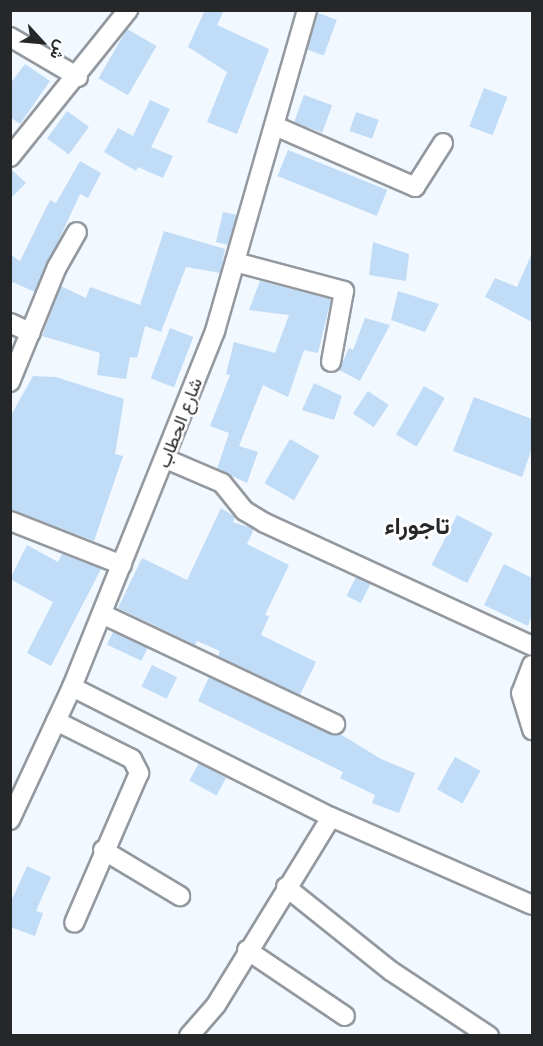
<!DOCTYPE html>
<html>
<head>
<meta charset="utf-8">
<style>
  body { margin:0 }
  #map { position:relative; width:543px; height:1046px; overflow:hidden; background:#f1f8ff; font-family:"Fira Sans Condensed",Vazirmatn,sans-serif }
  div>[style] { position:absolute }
  .building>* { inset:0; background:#c1dcf6; transform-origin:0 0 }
  .roads { filter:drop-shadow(2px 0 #93999f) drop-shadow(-2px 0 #93999f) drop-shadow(0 2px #93999f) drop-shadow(0 -2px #93999f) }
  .minor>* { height:18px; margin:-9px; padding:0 9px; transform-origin:9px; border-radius:9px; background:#fff }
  span { translate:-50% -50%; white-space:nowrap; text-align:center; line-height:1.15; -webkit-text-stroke:5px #fff; paint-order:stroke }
  .street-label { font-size:18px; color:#252729 }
  .district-label { font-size:24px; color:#252729; font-weight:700 }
  .frame { position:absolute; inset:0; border:12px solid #252729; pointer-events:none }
  .north { position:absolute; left:12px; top:12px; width:60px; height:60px; -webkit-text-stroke:4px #fff; paint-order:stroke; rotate:116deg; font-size:16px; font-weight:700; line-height:24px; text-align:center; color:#252729 }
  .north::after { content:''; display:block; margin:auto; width:21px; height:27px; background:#252729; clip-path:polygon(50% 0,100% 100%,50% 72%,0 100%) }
</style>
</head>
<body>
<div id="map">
  <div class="building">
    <div style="clip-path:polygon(205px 10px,224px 10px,217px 25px,269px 49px,237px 134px,207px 122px,227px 72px,188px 47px)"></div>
    <div style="left:318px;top:13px;width:20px;height:38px;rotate:20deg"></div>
    <div style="left:127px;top:29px;width:34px;height:57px;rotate:30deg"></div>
    <div style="clip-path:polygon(25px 64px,50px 81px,20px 124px,10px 117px,10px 84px)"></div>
    <div style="left:484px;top:88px;width:25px;height:41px;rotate:21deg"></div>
    <div style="left:304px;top:95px;width:30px;height:29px;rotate:20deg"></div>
    <div style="clip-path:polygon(150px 100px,170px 109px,151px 147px,173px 156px,163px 178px,138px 167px,136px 171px,104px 152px,118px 128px,133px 136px)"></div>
    <div style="left:67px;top:111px;width:27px;height:34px;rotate:36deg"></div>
    <div style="left:356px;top:112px;width:24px;height:20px;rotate:19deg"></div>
    <div style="left:288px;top:150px;width:107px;height:28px;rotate:22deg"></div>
    <div style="clip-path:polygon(80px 161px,101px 173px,88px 198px,80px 194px,35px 292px,10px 281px,10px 254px,20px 261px,50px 200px,56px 203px)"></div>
    <div style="clip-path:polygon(10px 168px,26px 183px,10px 199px)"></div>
    <div style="clip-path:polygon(223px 212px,237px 215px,228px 245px,216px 242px)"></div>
    <div style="clip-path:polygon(164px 231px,225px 249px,221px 269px,220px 273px,186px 267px,161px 332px,145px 326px,137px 358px,130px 357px,126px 379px,97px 375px,100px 353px,42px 336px,61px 286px,86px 298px,90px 287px,140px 305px)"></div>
    <div style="clip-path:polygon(373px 242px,409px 254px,406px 281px,369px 275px)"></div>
    <div style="clip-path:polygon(532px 253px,532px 322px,485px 297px,495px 278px,517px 287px)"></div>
    <div style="clip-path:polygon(260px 281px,331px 299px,318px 353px,304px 350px,288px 397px,263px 385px,239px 446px,258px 452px,247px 483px,217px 469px,229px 433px,210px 426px,230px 375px,226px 374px,234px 342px,275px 353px,289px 315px,249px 310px)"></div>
    <div style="clip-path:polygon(398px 291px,439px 304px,425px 332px,391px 320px)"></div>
    <div style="clip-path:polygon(365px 318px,390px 325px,360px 381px,339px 370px,349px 348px,353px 350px)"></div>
    <div style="left:170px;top:328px;width:25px;height:54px;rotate:21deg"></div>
    <div style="clip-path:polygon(33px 376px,56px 377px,124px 399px,115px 454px,123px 456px,94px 541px,10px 509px,10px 417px)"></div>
    <div style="clip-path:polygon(314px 383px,342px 396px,334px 420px,302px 410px)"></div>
    <div style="left:424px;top:386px;width:24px;height:56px;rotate:30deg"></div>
    <div style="left:368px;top:391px;width:25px;height:27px;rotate:34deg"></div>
    <div style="clip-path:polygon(474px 397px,532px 419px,532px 448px,522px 477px,453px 451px)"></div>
    <div style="left:290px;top:439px;width:34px;height:51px;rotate:30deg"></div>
    <div style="clip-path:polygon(221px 508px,235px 517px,233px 522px,254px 529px,247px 544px,289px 565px,265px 615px,269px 616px,261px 635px,316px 662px,300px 695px,218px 656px,220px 651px,197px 641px,195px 645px,118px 608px,142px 558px,187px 580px)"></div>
    <div style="left:457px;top:515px;width:40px;height:56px;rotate:27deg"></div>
    <div style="clip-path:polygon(27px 545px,58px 562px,62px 554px,101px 569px,51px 666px,27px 653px,53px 602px,10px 579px)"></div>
    <div style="clip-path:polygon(504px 564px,532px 578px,532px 615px,528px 626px,484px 605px)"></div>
    <div style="left:356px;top:577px;width:16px;height:21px;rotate:27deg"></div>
    <div style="left:113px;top:632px;width:38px;height:14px;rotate:25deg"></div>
    <div style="left:152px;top:665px;width:28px;height:24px;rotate:26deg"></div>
    <div style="clip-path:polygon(209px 677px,330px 734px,340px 734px,381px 759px,415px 773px,399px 813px,372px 803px,375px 795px,340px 778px,343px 772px,198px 701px)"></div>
    <div style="left:455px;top:757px;width:29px;height:37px;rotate:29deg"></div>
    <div style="left:199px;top:763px;width:31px;height:20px;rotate:29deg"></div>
    <div style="clip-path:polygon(27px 866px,51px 877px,36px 911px,43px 913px,35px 936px,10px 927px,10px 904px)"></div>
  </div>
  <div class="roads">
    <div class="minor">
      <div style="left:10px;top:37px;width:79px;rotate:30.5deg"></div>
      <div style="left:275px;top:126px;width:153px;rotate:23.5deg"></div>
      <div style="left:415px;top:187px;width:52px;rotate:-57.5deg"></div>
      <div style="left:10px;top:157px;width:189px;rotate:-51.2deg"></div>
      <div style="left:235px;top:262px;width:113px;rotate:14.9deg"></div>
      <div style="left:344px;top:291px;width:72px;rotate:100.4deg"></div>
      <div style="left:10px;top:323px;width:23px;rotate:25deg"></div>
      <div style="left:10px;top:382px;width:124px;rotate:-67.8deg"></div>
      <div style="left:57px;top:267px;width:40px;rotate:-60.3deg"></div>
      <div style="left:166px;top:459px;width:61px;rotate:23.2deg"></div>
      <div style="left:222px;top:483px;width:36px;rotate:51deg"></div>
      <div style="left:245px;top:511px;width:23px;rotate:31deg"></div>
      <div style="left:265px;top:523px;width:294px;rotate:24.7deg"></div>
      <div style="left:10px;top:521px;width:120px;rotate:21.4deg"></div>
      <div style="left:102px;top:614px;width:258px;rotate:25.3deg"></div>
      <div style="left:532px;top:665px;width:30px;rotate:111deg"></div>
      <div style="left:521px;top:693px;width:39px;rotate:73deg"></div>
      <div style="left:72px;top:687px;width:290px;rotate:26.7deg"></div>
      <div style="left:331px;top:817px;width:219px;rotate:23.6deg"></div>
      <div style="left:56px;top:721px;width:85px;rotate:26.6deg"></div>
      <div style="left:132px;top:759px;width:16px;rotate:63deg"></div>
      <div style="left:139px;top:773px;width:163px;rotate:113.4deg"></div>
      <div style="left:10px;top:820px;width:147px;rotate:-65deg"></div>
      <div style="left:72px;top:687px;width:384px;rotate:-68.1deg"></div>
      <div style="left:215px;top:331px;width:334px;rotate:-74deg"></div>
      <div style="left:103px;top:850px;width:90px;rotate:30.9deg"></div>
      <div style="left:286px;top:887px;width:134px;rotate:38.7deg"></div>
      <div style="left:391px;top:971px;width:118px;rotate:33.6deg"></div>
      <div style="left:247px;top:950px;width:118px;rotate:34deg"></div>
      <div style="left:189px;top:1036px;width:41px;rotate:-48.9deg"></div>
      <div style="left:216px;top:1005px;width:220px;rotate:-58.5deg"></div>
    </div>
  </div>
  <div class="street-label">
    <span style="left:180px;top:423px;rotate:-69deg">شارع الحطاب</span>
  </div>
  <div class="district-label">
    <span style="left:417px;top:527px">تاجوراء</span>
  </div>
  <div class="frame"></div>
  <div class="north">ش</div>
</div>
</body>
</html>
